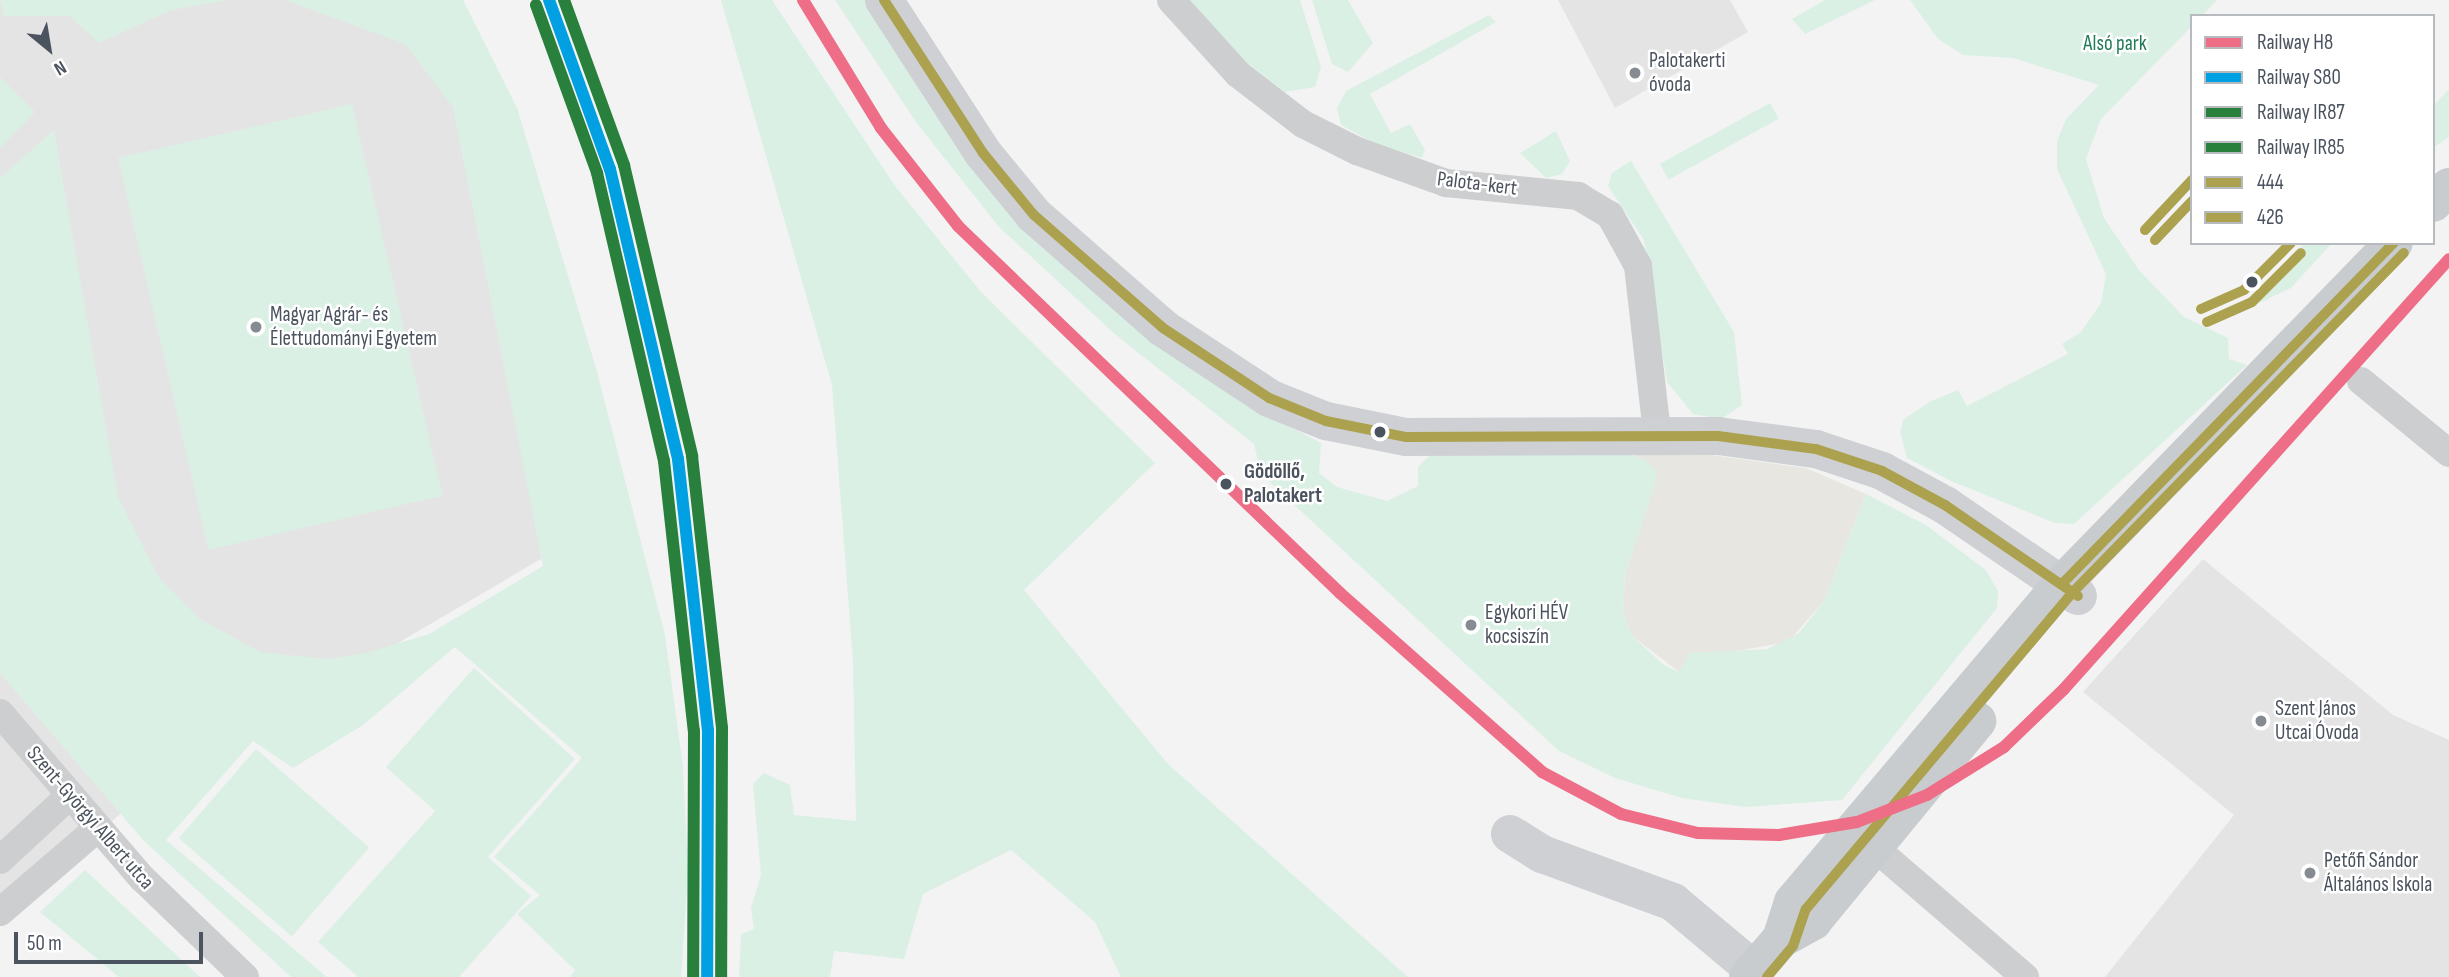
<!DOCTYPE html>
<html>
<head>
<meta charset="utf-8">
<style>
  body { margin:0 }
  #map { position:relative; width:2449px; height:977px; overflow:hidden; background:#f3f3f3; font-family:"Sofia Sans Condensed",sans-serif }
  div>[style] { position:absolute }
  .commercial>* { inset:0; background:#e7e6e1 }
  .education>* { inset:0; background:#e5e4e4 }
  .green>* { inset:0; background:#daf0e5; transform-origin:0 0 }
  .street>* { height:28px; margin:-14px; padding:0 14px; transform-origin:14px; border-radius:14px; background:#cdced0 }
  .secondary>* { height:38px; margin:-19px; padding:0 19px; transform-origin:19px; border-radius:19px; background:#ced0d3 }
  .primary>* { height:38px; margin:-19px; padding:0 19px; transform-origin:19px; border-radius:19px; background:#c9cccf }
  .bus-1>* { height:10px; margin:-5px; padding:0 5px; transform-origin:5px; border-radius:5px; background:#aca14f }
  .bus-2>* { height:10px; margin:-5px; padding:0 5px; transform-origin:5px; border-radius:5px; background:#aca14f }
  .rail-1>* { height:12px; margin:-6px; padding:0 6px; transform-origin:6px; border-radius:6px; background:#ed6e86 }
  .rail-2>* { height:12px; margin:-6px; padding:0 6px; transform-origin:6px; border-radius:6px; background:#00a0e3 }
  .rail-3>* { height:12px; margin:-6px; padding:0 6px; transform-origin:6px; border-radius:6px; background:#29803c }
  .rail-4>* { height:12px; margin:-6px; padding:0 6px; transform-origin:6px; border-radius:6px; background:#29803c }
  .dots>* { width:19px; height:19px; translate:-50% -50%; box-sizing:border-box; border:4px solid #fff; border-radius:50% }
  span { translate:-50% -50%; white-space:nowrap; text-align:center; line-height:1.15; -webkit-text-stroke:5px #fff; paint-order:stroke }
  .park-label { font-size:21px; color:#1f7c57 }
  .poi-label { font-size:21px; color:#4b535e }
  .left { translate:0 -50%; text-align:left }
  .street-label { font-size:21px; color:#4b535e }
  .stop-label { font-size:21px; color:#4b535e; font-weight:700 }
  .legend { position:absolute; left:2190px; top:14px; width:245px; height:231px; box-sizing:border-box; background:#fff; border:2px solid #b7babf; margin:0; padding:9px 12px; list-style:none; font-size:21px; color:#4b535e }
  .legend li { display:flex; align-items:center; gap:14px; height:35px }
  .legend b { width:35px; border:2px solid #b7babf }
  .north { position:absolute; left:14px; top:14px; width:70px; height:70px; -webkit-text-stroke:5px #fff; paint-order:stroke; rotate:150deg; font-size:19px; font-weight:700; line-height:28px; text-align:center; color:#4b535e }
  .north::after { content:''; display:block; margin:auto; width:24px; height:32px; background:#4b535e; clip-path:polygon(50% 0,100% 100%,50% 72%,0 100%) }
  .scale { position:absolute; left:14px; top:932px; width:189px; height:32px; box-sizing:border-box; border:4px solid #4b535e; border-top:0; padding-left:9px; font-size:21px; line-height:24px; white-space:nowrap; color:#4b535e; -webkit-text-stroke:5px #fff; paint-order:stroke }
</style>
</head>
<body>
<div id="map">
  <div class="commercial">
    <div style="clip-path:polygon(1675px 450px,1806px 468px,1866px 494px,1824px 601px,1788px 642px,1731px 652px,1679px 672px,1632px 636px,1623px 614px,1625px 575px,1657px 471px,1630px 452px)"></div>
  </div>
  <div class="education">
    <div style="clip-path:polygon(0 0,424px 0,465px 106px,558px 549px,149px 789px,0 918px)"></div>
    <div style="clip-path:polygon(1558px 0,1730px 0,1748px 32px,1615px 108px)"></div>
    <div style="clip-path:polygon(2203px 559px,2393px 715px,2449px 740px,2449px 977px,2105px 977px,2234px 815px,2083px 692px)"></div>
  </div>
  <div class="green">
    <div style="clip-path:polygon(0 0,230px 0,171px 10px,99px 43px,70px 16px,4px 16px)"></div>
    <div style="clip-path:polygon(285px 0,463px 0,517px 108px,596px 368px,665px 635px,683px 766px,688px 871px,681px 977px,570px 977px,575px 970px,517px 914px,540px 895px,494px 857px,582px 758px,455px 647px,363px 725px,293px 768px,253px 741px,166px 840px,327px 977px,291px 977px,143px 840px,0 673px,0 178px,54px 130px,118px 497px,159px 578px,200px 619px,260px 652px,326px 659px,366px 653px,429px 634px,543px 566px,453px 107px,405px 44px)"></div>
    <div style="clip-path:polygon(721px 0,772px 0,895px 186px,981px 292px,1155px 463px,1024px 590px,1168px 764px,1408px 977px,1121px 977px,1095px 922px,1011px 850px,923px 894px,904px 959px,834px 951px,830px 977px,739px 977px,741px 934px,754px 929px,751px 908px,761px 875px,753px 784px,764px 773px,790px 785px,794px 815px,856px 821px,853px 662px,832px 385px)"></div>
    <div style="clip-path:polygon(835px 0,867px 0,934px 108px,1246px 403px,1321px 443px,1319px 473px,1337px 487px,1387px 501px,1418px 486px,1418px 467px,1430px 455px,1618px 449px,1646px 461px,1657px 471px,1655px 485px,1625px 575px,1623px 614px,1632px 636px,1664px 665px,1679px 672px,1690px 653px,1767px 649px,1799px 633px,1824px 601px,1866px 494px,1926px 525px,1986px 570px,1998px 591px,1997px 608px,1842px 800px,1745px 807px,1682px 798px,1615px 778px,1559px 751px,1261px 474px,1254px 444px,1117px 336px,999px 227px,916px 122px)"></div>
    <div style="clip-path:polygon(1189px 0,1300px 0,1321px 67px,1315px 87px,1285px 92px,1241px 58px)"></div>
    <div style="clip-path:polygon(1312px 0,1348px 0,1373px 43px,1348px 72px,1332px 64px)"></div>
    <div style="clip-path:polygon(1825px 0,1875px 0,1805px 34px,1792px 19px)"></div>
    <div style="clip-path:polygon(1910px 0,2217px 0,2202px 16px,2192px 16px,2192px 26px,2101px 119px,2086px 159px,2104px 218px,2139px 270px,2184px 317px,2228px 338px,2229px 359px,2247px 365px,2074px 524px,2055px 523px,1951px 481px,1907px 458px,1900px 432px,1903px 420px,1929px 402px,1958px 390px,1967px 406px,2068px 354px,2062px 344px,2081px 332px,2101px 303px,2106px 274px,2057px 169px,2057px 141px,2066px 119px,2099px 85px,2013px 58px,1963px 55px,1938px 39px)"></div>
    <div style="clip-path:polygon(1489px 15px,1496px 22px,1370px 94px,1391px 133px,1410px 124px,1425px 150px,1422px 158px,1377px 145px,1341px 125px,1337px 108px,1346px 91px)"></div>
    <div style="clip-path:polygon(0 77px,35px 112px,0 148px)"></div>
    <div style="clip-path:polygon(2449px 89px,2449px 137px,2433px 148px,2433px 106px)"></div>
    <div style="left:1770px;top:103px;width:18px;height:126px;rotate:61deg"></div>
    <div style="left:352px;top:104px;width:402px;height:240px;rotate:77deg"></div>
    <div style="clip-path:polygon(1556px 131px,1570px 161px,1562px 174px,1546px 178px,1520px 153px)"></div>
    <div style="clip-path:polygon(1631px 161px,1734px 332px,1742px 405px,1721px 419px,1693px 414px,1667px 382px,1644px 240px,1608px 186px,1612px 173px)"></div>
    <div style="clip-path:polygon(2305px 243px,2332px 243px,2291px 288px,2259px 303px,2262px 290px)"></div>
    <div style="clip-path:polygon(474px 668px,575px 759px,488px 857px,531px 896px,459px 977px,358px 977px,318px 942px,435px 811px,386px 767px)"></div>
    <div style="left:256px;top:749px;width:150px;height:118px;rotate:41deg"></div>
    <div style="clip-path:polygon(85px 870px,200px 977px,119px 977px,40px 912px)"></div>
  </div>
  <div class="street">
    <div style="left:1171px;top:0;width:100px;rotate:47.8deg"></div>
    <div style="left:1238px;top:74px;width:82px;rotate:37.6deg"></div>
    <div style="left:1303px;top:124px;width:60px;rotate:26.6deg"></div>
    <div style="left:1357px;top:151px;width:95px;rotate:19.8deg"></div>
    <div style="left:1446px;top:183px;width:133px;rotate:5.6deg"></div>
    <div style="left:1578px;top:196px;width:37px;rotate:31deg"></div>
    <div style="left:1610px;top:215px;width:58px;rotate:61.2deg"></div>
    <div style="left:1638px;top:266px;width:169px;rotate:83.5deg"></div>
    <div style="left:2361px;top:381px;width:114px;rotate:39.3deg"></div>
    <div style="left:0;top:713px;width:218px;rotate:49.3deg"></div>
    <div style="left:142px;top:878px;width:143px;rotate:43.9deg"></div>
    <div style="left:1875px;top:848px;width:198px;rotate:40.7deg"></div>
    <div style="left:0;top:860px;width:93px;rotate:-42.8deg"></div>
    <div style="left:0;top:912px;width:128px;rotate:-40.6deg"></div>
  </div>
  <div class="secondary">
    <div style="left:884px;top:0;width:182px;rotate:57.1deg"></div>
    <div style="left:983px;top:153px;width:80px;rotate:50.6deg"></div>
    <div style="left:1034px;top:215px;width:171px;rotate:41.2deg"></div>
    <div style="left:1163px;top:328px;width:127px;rotate:33.4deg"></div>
    <div style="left:1269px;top:398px;width:61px;rotate:22deg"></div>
    <div style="left:1326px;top:421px;width:82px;rotate:11.3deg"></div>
    <div style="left:1406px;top:437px;width:312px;rotate:-0.2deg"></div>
    <div style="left:1718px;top:436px;width:99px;rotate:7.6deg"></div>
    <div style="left:1816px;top:449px;width:70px;rotate:18.4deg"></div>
    <div style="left:1882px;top:471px;width:72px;rotate:28.4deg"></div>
    <div style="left:1945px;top:505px;width:161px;rotate:34.4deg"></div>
    <div style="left:1510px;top:834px;width:38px;rotate:32deg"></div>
    <div style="left:1542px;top:854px;width:140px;rotate:20.1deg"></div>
    <div style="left:1673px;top:902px;width:106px;rotate:40deg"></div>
  </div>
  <div class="primary">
    <div style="left:2433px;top:203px;width:23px;rotate:-45deg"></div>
    <div style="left:1781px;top:939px;width:39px;rotate:-72deg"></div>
    <div style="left:1793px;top:902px;width:417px;rotate:-49.8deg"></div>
    <div style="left:2062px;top:584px;width:476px;rotate:-45.8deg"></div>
    <div style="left:1748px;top:977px;width:50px;rotate:-49deg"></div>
    <div style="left:1781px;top:939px;width:37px;rotate:-29deg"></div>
    <div style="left:1813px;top:921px;width:259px;rotate:-50.6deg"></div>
  </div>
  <div class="bus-1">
    <div style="left:884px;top:0;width:182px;rotate:57.1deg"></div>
    <div style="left:983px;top:153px;width:80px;rotate:50.6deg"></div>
    <div style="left:1034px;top:215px;width:171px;rotate:41.2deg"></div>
    <div style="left:1163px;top:328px;width:127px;rotate:33.4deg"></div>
    <div style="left:1269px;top:398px;width:61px;rotate:22deg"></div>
    <div style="left:1326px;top:421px;width:82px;rotate:11.3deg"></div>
    <div style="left:1406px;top:437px;width:312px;rotate:-0.2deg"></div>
    <div style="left:1718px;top:436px;width:99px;rotate:7.6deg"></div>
    <div style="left:1816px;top:449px;width:70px;rotate:18.4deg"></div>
    <div style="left:1882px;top:471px;width:72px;rotate:28.4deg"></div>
    <div style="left:1945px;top:505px;width:161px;rotate:34.4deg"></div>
    <div style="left:2145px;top:230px;width:69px;rotate:-46.8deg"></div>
    <div style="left:2201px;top:309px;width:47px;rotate:-23.8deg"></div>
    <div style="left:2244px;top:290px;width:66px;rotate:-45deg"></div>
    <div style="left:2062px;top:584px;width:476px;rotate:-45.8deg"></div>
  </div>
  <div class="bus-2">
    <div style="left:2155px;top:240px;width:54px;rotate:-46.5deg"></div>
    <div style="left:2207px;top:322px;width:49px;rotate:-24deg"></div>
    <div style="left:2252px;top:302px;width:69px;rotate:-45deg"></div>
    <div style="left:1767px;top:977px;width:40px;rotate:-50deg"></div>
    <div style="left:1793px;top:946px;width:39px;rotate:-71deg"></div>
    <div style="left:1806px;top:909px;width:413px;rotate:-49.9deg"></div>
    <div style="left:2072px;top:593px;width:475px;rotate:-45.7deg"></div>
  </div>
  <div class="rail-1">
    <div style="left:803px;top:0;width:150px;rotate:58.6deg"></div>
    <div style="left:881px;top:128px;width:125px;rotate:51.8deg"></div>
    <div style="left:958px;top:226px;width:530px;rotate:43.85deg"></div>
    <div style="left:1340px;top:593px;width:270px;rotate:41.5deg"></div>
    <div style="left:1542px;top:772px;width:89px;rotate:28deg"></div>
    <div style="left:1621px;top:814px;width:79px;rotate:13.9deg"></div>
    <div style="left:1698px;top:833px;width:81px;rotate:1.4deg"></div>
    <div style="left:1779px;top:835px;width:79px;rotate:-9.5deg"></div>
    <div style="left:1857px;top:822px;width:75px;rotate:-21.1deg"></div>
    <div style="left:1927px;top:795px;width:91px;rotate:-31.9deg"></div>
    <div style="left:2004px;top:747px;width:83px;rotate:-44deg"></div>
    <div style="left:2064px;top:689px;width:577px;rotate:-48.16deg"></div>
  </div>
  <div class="rail-2">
    <div style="left:549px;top:0;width:180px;rotate:70.2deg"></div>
    <div style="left:610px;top:169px;width:298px;rotate:76.8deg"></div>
    <div style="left:678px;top:459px;width:273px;rotate:83.7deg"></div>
    <div style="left:708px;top:730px;width:247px;rotate:90.2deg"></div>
  </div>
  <div class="rail-3">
    <div style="left:536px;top:5px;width:179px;rotate:70deg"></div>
    <div style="left:597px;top:173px;width:296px;rotate:76.9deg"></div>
    <div style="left:664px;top:461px;width:272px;rotate:83.7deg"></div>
    <div style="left:694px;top:731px;width:246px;rotate:90.2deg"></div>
  </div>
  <div class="rail-4">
    <div style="left:564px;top:0;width:176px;rotate:70deg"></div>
    <div style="left:624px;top:165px;width:299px;rotate:76.8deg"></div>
    <div style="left:692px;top:456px;width:274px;rotate:83.7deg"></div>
    <div style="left:722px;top:728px;width:249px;rotate:90.2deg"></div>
  </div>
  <div class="dots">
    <div style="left:1635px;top:73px;background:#868b92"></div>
    <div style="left:2252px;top:282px;background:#4b535e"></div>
    <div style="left:256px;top:327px;background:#868b92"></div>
    <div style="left:1380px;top:432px;background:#4b535e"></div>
    <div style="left:1226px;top:484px;background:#4b535e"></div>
    <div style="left:1471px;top:625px;background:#868b92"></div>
    <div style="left:2261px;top:721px;background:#868b92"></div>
    <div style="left:2310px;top:873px;background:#868b92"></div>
  </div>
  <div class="park-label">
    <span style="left:2115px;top:44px">Alsó park</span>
  </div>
  <div class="poi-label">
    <span class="left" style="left:1649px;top:73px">Palotakerti<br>óvoda</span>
    <span class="left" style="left:270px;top:327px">Magyar Agrár- és<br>Élettudományi Egyetem</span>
    <span class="left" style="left:1485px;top:625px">Egykori HÉV<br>kocsiszín</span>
    <span class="left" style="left:2275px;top:721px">Szent János<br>Utcai Óvoda</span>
    <span class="left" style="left:2324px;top:873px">Petőfi Sándor<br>Általános Iskola</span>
  </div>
  <div class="street-label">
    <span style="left:1477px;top:184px;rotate:7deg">Palota-kert</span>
    <span style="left:90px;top:818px;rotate:49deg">Szent-Györgyi Albert utca</span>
  </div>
  <div class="stop-label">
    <span class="left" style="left:1244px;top:484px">Gödöllő,<br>Palotakert</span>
  </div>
  <ul class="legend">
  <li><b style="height:9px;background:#ed6e86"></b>Railway H8</li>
  <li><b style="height:9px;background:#00a0e3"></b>Railway S80</li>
  <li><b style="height:9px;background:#29803c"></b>Railway IR87</li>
  <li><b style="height:9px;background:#29803c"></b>Railway IR85</li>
  <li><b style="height:9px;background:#aca14f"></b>444</li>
  <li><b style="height:9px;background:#aca14f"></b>426</li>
  </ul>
  <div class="north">N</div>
  <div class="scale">50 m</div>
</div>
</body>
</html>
